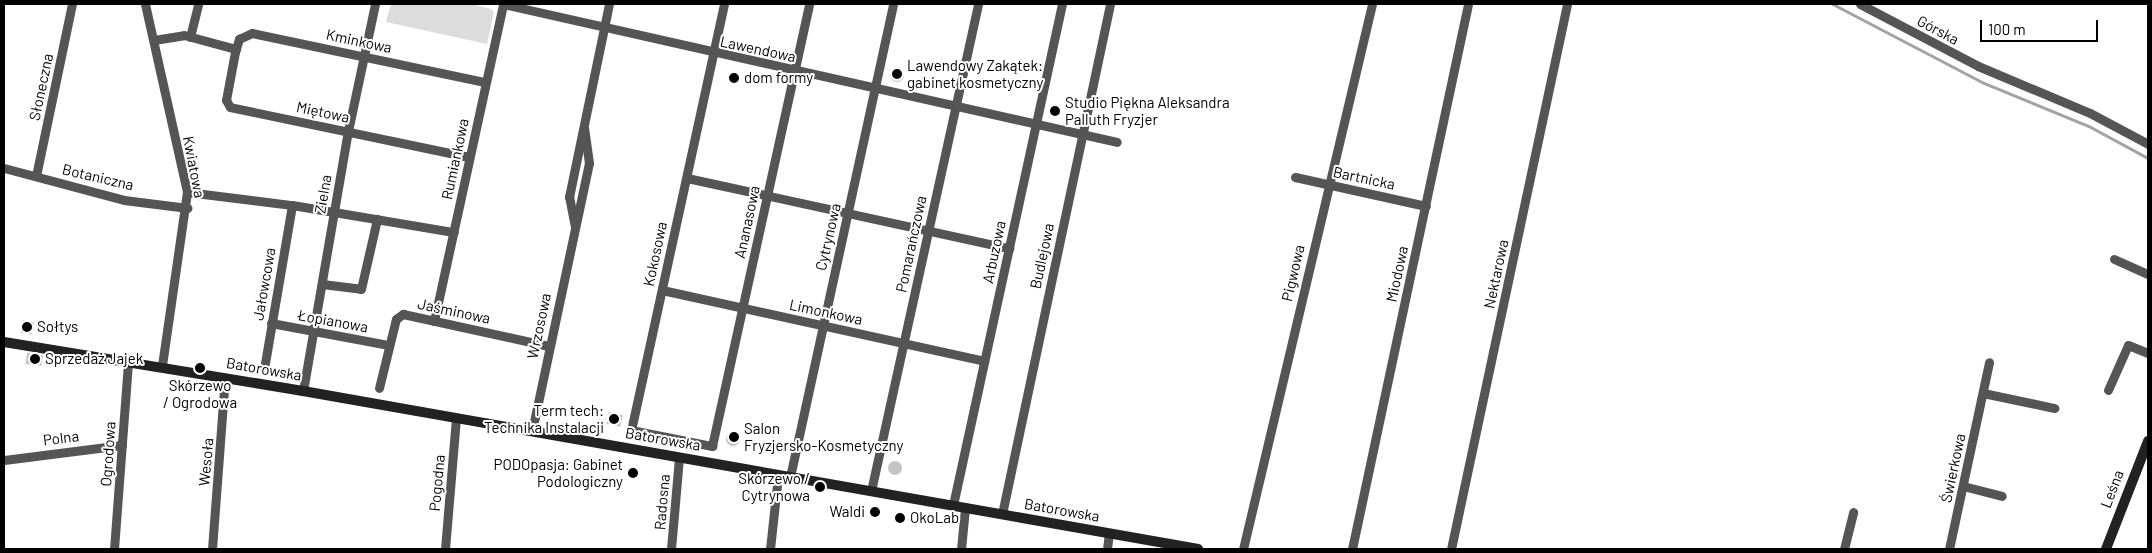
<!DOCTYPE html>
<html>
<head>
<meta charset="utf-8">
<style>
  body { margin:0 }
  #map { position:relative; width:2152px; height:553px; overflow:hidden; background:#fff; font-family:Barlow,sans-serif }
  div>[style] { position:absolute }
  .green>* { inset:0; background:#dcdcdc }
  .stream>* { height:2.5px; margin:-1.25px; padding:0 1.25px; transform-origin:1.25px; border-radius:1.25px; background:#a3a3a3 }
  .building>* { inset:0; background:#c4c4c4; transform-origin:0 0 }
  .round { border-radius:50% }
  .street>* { height:9px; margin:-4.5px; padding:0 4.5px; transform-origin:4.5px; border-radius:4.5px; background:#555 }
  .secondary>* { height:10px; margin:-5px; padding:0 5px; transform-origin:5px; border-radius:5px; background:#222 }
  .dots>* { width:14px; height:14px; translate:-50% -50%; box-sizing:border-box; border:2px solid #fff; border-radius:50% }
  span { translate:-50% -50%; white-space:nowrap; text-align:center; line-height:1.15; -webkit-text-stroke:4px #fff; paint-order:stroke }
  .street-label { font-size:15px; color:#000 }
  .poi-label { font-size:15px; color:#000 }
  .left { translate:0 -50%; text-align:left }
  .right { translate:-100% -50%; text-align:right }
  .frame { position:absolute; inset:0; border:5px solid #000; pointer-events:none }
  .scale { position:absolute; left:1980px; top:20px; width:118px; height:22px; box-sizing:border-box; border:2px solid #000; border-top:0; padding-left:6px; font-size:15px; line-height:18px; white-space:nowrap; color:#000; -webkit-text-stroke:4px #fff; paint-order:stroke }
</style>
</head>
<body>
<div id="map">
  <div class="green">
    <div style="clip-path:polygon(391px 4px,471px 4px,491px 9px,494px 12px,487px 44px,386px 22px)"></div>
  </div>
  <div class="stream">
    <div style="left:1833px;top:4px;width:170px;rotate:27.6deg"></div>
    <div style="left:1984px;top:83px;width:113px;rotate:22.3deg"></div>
    <div style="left:2089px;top:126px;width:67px;rotate:28.5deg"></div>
  </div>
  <div class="building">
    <div class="round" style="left:890px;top:68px;width:14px;height:14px"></div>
    <div style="left:23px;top:320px;width:11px;height:13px;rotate:10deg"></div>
    <div style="left:27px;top:353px;width:16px;height:11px;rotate:7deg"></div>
    <div style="left:609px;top:412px;width:14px;height:12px;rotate:12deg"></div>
    <div class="round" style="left:726px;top:432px;width:14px;height:14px"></div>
    <div class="round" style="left:888px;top:461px;width:14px;height:14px"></div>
  </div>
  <div class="street">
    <div style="left:145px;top:4px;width:193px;rotate:77.4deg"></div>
    <div style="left:187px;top:192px;width:176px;rotate:98.2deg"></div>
    <div style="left:503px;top:4px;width:629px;rotate:12.67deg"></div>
    <div style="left:724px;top:4px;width:436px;rotate:102.3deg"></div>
    <div style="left:631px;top:430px;width:83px;rotate:11.2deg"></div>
    <div style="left:712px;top:446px;width:453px;rotate:-77.6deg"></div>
    <div style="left:1860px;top:4px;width:133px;rotate:27.7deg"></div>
    <div style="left:1978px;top:66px;width:121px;rotate:22.8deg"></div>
    <div style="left:2090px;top:113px;width:66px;rotate:28.1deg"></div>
    <div style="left:190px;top:37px;width:34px;rotate:-76deg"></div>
    <div style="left:154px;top:40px;width:30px;rotate:-9deg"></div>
    <div style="left:184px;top:35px;width:54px;rotate:15.1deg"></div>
    <div style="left:469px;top:157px;width:244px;rotate:-168.2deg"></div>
    <div style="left:230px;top:107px;width:8px;rotate:-120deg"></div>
    <div style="left:226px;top:100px;width:49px;rotate:-79.4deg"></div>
    <div style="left:235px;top:52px;width:14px;rotate:-73deg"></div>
    <div style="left:239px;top:39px;width:14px;rotate:-25deg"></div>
    <div style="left:252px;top:33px;width:238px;rotate:11.9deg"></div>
    <div style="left:4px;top:168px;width:124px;rotate:14.9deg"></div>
    <div style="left:124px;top:200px;width:64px;rotate:7.2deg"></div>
    <div style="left:36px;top:176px;width:176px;rotate:-78.2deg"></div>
    <div style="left:1295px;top:177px;width:134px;rotate:12.5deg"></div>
    <div style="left:687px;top:178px;width:330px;rotate:12.3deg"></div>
    <div style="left:187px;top:192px;width:106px;rotate:7.1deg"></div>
    <div style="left:292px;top:205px;width:164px;rotate:9.5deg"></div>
    <div style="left:575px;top:227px;width:31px;rotate:-101deg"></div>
    <div style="left:569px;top:197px;width:197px;rotate:-78.3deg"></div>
    <div style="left:2114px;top:259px;width:37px;rotate:24deg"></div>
    <div style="left:322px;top:284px;width:39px;rotate:7deg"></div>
    <div style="left:361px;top:289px;width:72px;rotate:-77.1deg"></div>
    <div style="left:662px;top:290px;width:330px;rotate:12.4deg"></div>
    <div style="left:434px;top:321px;width:324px;rotate:-77.7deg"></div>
    <div style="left:271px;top:323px;width:120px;rotate:10.6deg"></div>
    <div style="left:264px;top:369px;width:166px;rotate:-80.3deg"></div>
    <div style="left:379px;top:388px;width:71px;rotate:-76.2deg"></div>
    <div style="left:396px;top:319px;width:9px;rotate:-36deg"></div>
    <div style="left:403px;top:314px;width:149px;rotate:12.4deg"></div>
    <div style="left:2108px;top:390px;width:49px;rotate:-66deg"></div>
    <div style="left:2128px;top:345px;width:22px;rotate:22deg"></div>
    <div style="left:303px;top:391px;width:264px;rotate:-80.2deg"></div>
    <div style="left:348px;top:131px;width:130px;rotate:-78deg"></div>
    <div style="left:1983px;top:393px;width:73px;rotate:11.9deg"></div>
    <div style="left:532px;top:431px;width:274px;rotate:-78deg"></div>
    <div style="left:589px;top:163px;width:35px;rotate:-98deg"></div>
    <div style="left:4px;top:460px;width:119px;rotate:-7.2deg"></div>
    <div style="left:790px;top:477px;width:484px;rotate:-77.7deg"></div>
    <div style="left:1963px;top:486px;width:40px;rotate:14.4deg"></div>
    <div style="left:871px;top:491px;width:499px;rotate:-77.6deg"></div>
    <div style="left:953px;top:505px;width:513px;rotate:-77.73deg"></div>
    <div style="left:1002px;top:514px;width:521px;rotate:-78.04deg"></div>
    <div style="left:114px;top:549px;width:189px;rotate:-85.7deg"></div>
    <div style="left:212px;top:549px;width:172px;rotate:-85.7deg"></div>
    <div style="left:445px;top:549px;width:131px;rotate:-85.2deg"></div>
    <div style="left:671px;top:549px;width:92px;rotate:-85deg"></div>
    <div style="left:770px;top:549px;width:74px;rotate:-83.8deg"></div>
    <div style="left:961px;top:549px;width:41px;rotate:-84.4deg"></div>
    <div style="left:1107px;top:549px;width:16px;rotate:-83deg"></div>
    <div style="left:1243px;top:549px;width:560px;rotate:-76.68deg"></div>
    <div style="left:1352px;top:549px;width:557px;rotate:-77.98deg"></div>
    <div style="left:1451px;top:549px;width:557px;rotate:-77.98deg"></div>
    <div style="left:1844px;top:549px;width:38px;rotate:-76deg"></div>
    <div style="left:1949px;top:549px;width:191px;rotate:-77.9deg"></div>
  </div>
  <div class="secondary">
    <div style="left:4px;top:342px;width:303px;rotate:9.3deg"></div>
    <div style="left:303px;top:391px;width:909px;rotate:10.01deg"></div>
    <div style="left:2106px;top:549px;width:116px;rotate:-68.7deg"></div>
  </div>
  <div class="dots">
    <div style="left:897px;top:74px;background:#000"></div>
    <div style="left:734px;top:78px;background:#000"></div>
    <div style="left:1055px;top:111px;background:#000"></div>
    <div style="left:27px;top:327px;background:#000"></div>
    <div style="left:35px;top:359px;background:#000"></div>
    <div style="left:200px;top:368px;background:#000"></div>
    <div style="left:614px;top:419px;background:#000"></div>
    <div style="left:734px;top:437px;background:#000"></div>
    <div style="left:633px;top:473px;background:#000"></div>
    <div style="left:820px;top:487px;background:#000"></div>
    <div style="left:875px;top:512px;background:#000"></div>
    <div style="left:900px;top:518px;background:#000"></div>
  </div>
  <div class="street-label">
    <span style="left:1938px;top:30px;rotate:28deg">Górska</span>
    <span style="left:359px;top:41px;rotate:12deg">Kminkowa</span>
    <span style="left:758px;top:49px;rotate:12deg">Lawendowa</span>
    <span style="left:41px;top:87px;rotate:-78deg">Słoneczna</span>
    <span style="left:323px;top:112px;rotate:12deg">Miętowa</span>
    <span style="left:455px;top:159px;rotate:-78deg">Rumiankowa</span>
    <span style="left:194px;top:167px;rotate:79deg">Kwiatowa</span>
    <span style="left:98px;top:177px;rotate:13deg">Botaniczna</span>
    <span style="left:1364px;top:178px;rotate:12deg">Bartnicka</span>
    <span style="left:323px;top:194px;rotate:-80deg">Zielna</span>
    <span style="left:747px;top:222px;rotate:-78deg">Ananasowa</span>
    <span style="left:828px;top:237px;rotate:-77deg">Cytrynowa</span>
    <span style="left:911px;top:244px;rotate:-78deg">Pomarańczowa</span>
    <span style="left:994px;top:252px;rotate:-78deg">Arbuzowa</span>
    <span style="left:655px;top:254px;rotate:-78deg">Kokosowa</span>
    <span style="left:1042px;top:256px;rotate:-78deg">Budlejowa</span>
    <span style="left:1293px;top:273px;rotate:-77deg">Pigwowa</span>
    <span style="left:1397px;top:274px;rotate:-78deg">Miodowa</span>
    <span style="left:1496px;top:274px;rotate:-78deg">Nektarowa</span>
    <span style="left:264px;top:284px;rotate:-80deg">Jałowcowa</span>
    <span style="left:454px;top:311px;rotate:12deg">Jaśminowa</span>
    <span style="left:826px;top:312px;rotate:12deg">Limonkowa</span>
    <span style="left:333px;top:321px;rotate:10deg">Łopianowa</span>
    <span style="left:539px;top:326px;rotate:-78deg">Wrzosowa</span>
    <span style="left:264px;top:369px;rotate:10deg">Batorowska</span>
    <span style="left:61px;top:438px;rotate:-7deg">Polna</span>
    <span style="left:663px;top:439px;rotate:10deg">Batorowska</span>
    <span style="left:108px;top:454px;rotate:-86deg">Ogrodowa</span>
    <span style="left:206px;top:462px;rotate:-85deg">Wesoła</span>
    <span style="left:1953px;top:468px;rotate:-78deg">Świerkowa</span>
    <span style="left:437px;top:483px;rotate:-85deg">Pogodna</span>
    <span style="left:2112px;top:489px;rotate:-69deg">Leśna</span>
    <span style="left:662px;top:502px;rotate:-85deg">Radosna</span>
    <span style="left:1062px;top:510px;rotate:10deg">Batorowska</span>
  </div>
  <div class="poi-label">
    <span class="left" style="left:907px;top:74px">Lawendowy Zakątek:<br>gabinet kosmetyczny</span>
    <span class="left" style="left:744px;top:78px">dom formy</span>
    <span class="left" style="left:1065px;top:111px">Studio Piękna Aleksandra<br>Palluth Fryzjer</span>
    <span class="left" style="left:37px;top:327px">Sołtys</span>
    <span class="left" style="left:45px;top:359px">Sprzedaż Jajek</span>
    <span style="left:200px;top:394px">Skórzewo<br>/ Ogrodowa</span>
    <span class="right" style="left:604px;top:419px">Term tech:<br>Technika Instalacji</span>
    <span class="left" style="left:744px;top:437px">Salon<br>Fryzjersko-Kosmetyczny</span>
    <span class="right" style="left:623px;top:473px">PODOpasja: Gabinet<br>Podologiczny</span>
    <span class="right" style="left:810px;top:487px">Skórzewo /<br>Cytrynowa</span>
    <span class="right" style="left:865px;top:512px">Waldi</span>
    <span class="left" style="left:910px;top:518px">OkoLab</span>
  </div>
  <div class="frame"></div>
  <div class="scale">100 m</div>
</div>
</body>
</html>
